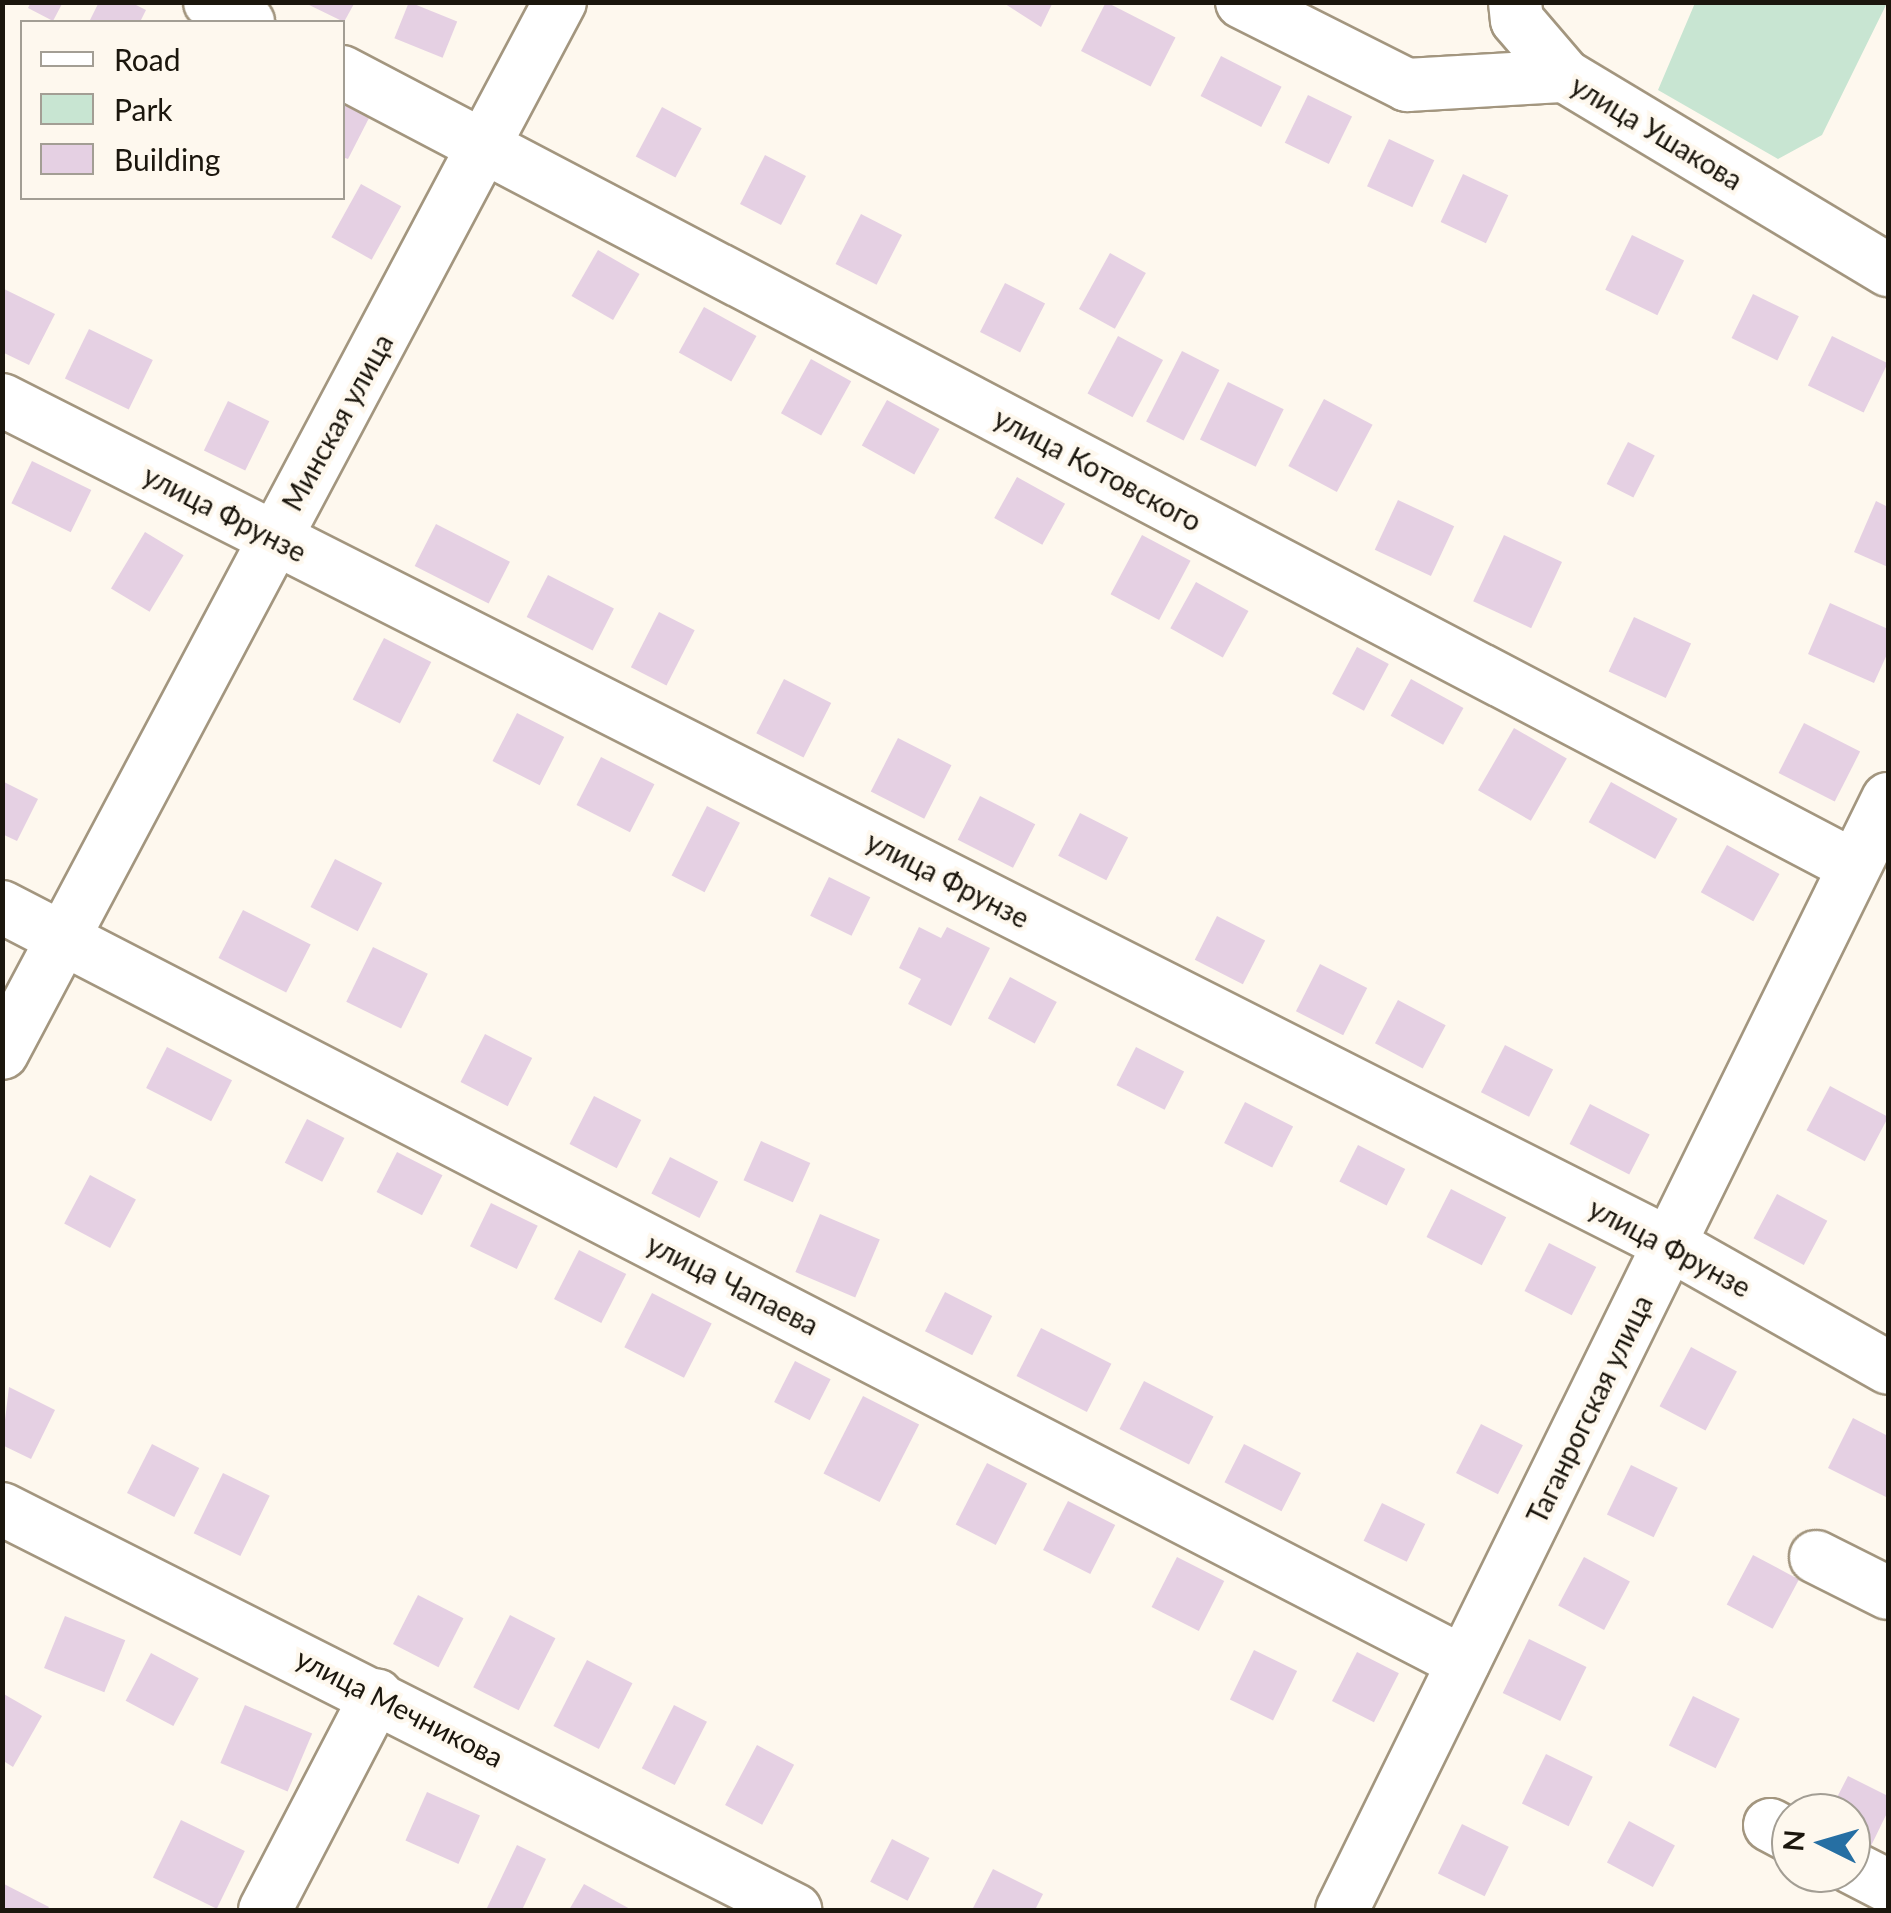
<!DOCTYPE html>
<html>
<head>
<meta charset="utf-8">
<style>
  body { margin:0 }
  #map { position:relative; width:1891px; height:1913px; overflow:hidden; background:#fef8ee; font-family:Lato,sans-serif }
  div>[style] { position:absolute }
  .green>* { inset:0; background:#c8e5d2 }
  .building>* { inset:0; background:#e5d0e3; transform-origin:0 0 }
  .roads { filter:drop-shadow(2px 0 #a3967f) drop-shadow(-2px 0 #a3967f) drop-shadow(0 2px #a3967f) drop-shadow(0 -2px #a3967f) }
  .minor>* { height:52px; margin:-26px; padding:0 26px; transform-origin:26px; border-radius:26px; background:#fff }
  span { translate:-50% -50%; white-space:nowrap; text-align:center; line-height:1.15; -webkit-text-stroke:8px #fef8ee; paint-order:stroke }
  .street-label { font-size:28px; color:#1b160d }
  .frame { position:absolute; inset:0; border:5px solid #1b160d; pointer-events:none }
  .legend { position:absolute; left:20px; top:20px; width:325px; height:180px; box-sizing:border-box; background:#fef8ee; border:2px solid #a39e94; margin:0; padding:12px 18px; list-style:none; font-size:30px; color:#1b160d }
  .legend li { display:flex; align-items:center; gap:20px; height:50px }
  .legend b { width:50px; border:2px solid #a39e94 }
  .north { position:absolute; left:1771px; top:1793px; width:100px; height:100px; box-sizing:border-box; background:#fef8ee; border:2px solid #a39e94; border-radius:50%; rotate:275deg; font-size:28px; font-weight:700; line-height:40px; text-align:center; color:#1b160d }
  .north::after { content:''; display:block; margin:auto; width:35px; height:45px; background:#266fa3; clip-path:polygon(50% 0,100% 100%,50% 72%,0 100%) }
</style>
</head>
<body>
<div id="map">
  <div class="green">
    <div style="clip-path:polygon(1695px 3px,1695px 2px,1887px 3px,1822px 135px,1778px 159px,1658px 90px)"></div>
  </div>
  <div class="building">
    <div style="clip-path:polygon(31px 2px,63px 2px,53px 21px,28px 8px)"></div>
    <div style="clip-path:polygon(99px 2px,130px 2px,146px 10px,140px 22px,89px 22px)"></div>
    <div style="clip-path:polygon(303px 2px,355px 2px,344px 22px)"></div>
    <div style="left:409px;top:2px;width:52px;height:39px;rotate:22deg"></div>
    <div style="clip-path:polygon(1002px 2px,1053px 2px,1041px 27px)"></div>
    <div style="left:1106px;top:2px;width:78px;height:55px;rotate:27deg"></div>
    <div style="left:1221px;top:56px;width:68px;height:45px;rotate:27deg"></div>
    <div style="left:1308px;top:95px;width:49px;height:53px;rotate:26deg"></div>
    <div style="clip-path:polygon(342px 104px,369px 118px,348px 159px,342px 157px)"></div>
    <div style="left:662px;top:107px;width:45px;height:56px;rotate:28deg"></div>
    <div style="left:1389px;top:139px;width:50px;height:52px;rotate:25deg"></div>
    <div style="left:765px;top:155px;width:46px;height:55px;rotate:27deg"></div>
    <div style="left:1463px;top:174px;width:50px;height:53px;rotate:25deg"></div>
    <div style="left:361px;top:184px;width:46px;height:61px;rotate:29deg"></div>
    <div style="left:861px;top:214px;width:46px;height:56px;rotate:27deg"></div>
    <div style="left:1632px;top:235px;width:58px;height:61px;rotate:26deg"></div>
    <div style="left:598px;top:250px;width:48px;height:53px;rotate:30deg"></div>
    <div style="left:1110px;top:253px;width:41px;height:64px;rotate:29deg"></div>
    <div style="left:1005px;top:283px;width:45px;height:55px;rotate:27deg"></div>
    <div style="clip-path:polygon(2px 288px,55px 314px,29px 365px,2px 352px)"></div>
    <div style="left:1753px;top:294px;width:51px;height:49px;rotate:26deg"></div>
    <div style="left:704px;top:307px;width:60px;height:52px;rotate:29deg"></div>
    <div style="left:89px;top:329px;width:71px;height:55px;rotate:26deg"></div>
    <div style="left:1118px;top:336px;width:51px;height:65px;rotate:28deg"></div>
    <div style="left:1832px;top:336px;width:62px;height:55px;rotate:26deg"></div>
    <div style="left:1182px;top:351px;width:42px;height:79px;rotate:27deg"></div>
    <div style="left:811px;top:359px;width:46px;height:62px;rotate:29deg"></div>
    <div style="left:1228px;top:382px;width:62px;height:64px;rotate:26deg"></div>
    <div style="left:1324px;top:399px;width:55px;height:76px;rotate:28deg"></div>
    <div style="left:887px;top:400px;width:60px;height:52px;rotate:29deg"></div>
    <div style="left:228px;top:401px;width:46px;height:55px;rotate:26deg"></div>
    <div style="left:1628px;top:442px;width:30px;height:47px;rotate:27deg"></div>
    <div style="left:32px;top:461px;width:66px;height:47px;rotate:26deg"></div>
    <div style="left:1017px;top:477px;width:55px;height:47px;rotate:29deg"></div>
    <div style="left:1398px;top:500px;width:62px;height:55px;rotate:25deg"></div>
    <div style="clip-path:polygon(1876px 501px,1888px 507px,1888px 567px,1854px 552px)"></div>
    <div style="left:436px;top:524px;width:83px;height:47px;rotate:27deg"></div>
    <div style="left:145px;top:532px;width:45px;height:66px;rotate:31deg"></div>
    <div style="left:1142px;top:535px;width:55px;height:67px;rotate:28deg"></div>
    <div style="left:1504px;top:535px;width:64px;height:73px;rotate:25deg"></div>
    <div style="left:548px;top:575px;width:74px;height:47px;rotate:27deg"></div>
    <div style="left:1196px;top:582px;width:60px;height:53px;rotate:29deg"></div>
    <div style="clip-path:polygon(1830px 603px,1888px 629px,1888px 652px,1874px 683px,1808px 654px)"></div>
    <div style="left:659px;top:612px;width:40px;height:62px;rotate:27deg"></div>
    <div style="left:1634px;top:617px;width:63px;height:60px;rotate:25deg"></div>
    <div style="left:384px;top:638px;width:53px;height:69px;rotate:27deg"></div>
    <div style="left:1357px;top:647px;width:36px;height:53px;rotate:28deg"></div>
    <div style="left:784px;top:679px;width:53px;height:61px;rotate:27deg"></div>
    <div style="left:1411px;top:679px;width:60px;height:42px;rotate:29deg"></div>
    <div style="left:517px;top:713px;width:53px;height:54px;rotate:27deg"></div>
    <div style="left:1804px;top:723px;width:63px;height:56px;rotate:27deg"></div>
    <div style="left:1514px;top:728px;width:61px;height:72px;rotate:30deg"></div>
    <div style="left:898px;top:738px;width:60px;height:60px;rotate:27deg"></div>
    <div style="left:601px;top:757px;width:60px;height:54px;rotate:27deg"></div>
    <div style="clip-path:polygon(2px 781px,38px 799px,17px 841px,2px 834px)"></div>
    <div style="left:1611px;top:782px;width:76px;height:46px;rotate:29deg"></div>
    <div style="left:980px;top:796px;width:62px;height:49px;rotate:27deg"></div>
    <div style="left:707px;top:806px;width:37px;height:78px;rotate:27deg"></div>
    <div style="left:1080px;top:813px;width:54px;height:48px;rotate:27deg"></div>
    <div style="left:1727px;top:845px;width:60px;height:54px;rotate:29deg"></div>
    <div style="left:335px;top:859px;width:53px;height:54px;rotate:27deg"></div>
    <div style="left:829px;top:877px;width:46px;height:43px;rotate:26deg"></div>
    <div style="left:243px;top:910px;width:76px;height:54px;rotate:27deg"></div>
    <div style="left:1217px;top:916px;width:54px;height:49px;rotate:27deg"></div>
    <div style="clip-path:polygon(919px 927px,941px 938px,947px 927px,990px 948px,951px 1026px,908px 1004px,921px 979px,899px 968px)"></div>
    <div style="left:373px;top:947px;width:61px;height:61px;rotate:26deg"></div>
    <div style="left:1320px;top:964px;width:53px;height:53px;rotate:27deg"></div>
    <div style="left:1010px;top:977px;width:53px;height:47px;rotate:28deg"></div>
    <div style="left:1398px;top:1000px;width:54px;height:49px;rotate:28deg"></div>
    <div style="left:485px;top:1034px;width:53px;height:54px;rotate:27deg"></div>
    <div style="left:1505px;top:1045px;width:54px;height:53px;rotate:27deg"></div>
    <div style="left:167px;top:1047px;width:73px;height:46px;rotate:27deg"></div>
    <div style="left:1136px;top:1047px;width:54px;height:43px;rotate:27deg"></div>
    <div style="left:1830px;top:1086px;width:66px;height:50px;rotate:28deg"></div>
    <div style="left:594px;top:1096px;width:53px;height:54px;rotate:27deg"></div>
    <div style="left:1245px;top:1102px;width:54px;height:46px;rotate:27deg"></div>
    <div style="left:1590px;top:1104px;width:67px;height:45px;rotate:27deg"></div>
    <div style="left:307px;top:1119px;width:42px;height:49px;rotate:27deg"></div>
    <div style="left:761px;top:1141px;width:54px;height:43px;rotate:24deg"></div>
    <div style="left:1358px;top:1145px;width:53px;height:41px;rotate:27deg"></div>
    <div style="left:397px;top:1152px;width:51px;height:45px;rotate:27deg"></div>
    <div style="left:670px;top:1157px;width:54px;height:41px;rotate:27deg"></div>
    <div style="left:90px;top:1175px;width:52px;height:55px;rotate:28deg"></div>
    <div style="left:1451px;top:1189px;width:62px;height:54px;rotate:27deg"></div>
    <div style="left:1777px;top:1194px;width:57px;height:50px;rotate:28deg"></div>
    <div style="left:491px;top:1203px;width:52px;height:48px;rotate:26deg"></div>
    <div style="left:820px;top:1214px;width:65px;height:63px;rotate:23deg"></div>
    <div style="left:1549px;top:1243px;width:53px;height:54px;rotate:27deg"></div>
    <div style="left:579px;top:1250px;width:53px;height:55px;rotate:27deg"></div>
    <div style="left:945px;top:1292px;width:53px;height:44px;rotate:27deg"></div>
    <div style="left:652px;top:1293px;width:67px;height:61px;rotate:27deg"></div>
    <div style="left:1041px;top:1328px;width:79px;height:54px;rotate:27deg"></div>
    <div style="left:1691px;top:1347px;width:52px;height:67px;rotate:28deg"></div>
    <div style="left:795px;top:1361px;width:40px;height:46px;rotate:27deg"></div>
    <div style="left:1144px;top:1381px;width:78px;height:54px;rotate:27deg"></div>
    <div style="clip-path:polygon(9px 1387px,55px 1410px,31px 1459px,2px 1445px)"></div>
    <div style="left:863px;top:1396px;width:63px;height:87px;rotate:27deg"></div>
    <div style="clip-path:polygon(1853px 1418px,1888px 1436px,1888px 1498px,1828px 1468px)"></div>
    <div style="left:1481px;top:1424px;width:47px;height:55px;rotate:27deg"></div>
    <div style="left:152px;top:1444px;width:53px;height:55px;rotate:27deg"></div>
    <div style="left:1244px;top:1444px;width:64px;height:43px;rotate:27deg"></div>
    <div style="left:987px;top:1463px;width:45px;height:69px;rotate:27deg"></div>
    <div style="left:1631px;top:1465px;width:52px;height:55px;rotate:26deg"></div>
    <div style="left:223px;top:1473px;width:52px;height:67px;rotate:26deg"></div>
    <div style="left:1068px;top:1501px;width:53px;height:55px;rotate:27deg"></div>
    <div style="left:1382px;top:1503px;width:48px;height:42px;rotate:26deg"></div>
    <div style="left:1753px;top:1555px;width:52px;height:56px;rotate:28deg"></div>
    <div style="left:1177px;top:1557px;width:53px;height:56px;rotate:27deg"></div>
    <div style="left:1584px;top:1557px;width:52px;height:55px;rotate:28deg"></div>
    <div style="left:418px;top:1595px;width:51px;height:55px;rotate:27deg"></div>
    <div style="left:510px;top:1615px;width:51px;height:81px;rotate:27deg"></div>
    <div style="left:65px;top:1616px;width:65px;height:56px;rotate:22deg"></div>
    <div style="left:1529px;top:1639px;width:64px;height:60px;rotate:26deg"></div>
    <div style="left:1254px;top:1650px;width:48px;height:55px;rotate:26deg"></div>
    <div style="left:1357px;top:1652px;width:47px;height:55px;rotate:27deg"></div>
    <div style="left:151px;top:1653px;width:54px;height:54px;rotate:28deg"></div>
    <div style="left:587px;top:1660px;width:51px;height:74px;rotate:27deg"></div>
    <div style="clip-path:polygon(2px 1693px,42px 1716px,13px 1767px,2px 1760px)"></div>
    <div style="left:1693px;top:1696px;width:52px;height:55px;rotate:26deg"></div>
    <div style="left:245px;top:1705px;width:73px;height:63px;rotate:23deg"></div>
    <div style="left:674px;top:1705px;width:37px;height:71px;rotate:27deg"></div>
    <div style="left:757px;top:1745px;width:42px;height:68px;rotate:28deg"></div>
    <div style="left:1546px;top:1754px;width:52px;height:55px;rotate:26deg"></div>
    <div style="clip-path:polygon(1848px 1776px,1888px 1796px,1888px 1811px,1870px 1848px,1851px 1838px,1851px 1813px,1829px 1813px)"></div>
    <div style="left:427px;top:1792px;width:58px;height:53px;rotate:24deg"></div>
    <div style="left:181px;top:1820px;width:71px;height:64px;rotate:26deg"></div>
    <div style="left:1629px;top:1821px;width:52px;height:47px;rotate:28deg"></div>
    <div style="left:1462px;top:1824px;width:52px;height:55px;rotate:26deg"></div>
    <div style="left:892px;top:1839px;width:42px;height:48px;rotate:27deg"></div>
    <div style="clip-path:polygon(517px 1845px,546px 1859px,522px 1910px,486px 1910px)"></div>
    <div style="clip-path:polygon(993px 1869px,1043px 1894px,1035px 1910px,972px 1910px)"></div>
    <div style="clip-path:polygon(2px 1883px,49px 1907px,47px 1910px,2px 1910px)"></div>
    <div style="clip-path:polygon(584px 1884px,632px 1910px,569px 1910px)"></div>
  </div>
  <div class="roads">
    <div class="minor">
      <div style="left:210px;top:2px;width:43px;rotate:27.8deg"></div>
      <div style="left:1242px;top:2px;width:185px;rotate:26.7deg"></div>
      <div style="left:1407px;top:85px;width:158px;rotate:-3.3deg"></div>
      <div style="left:1565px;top:76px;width:377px;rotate:31deg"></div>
      <div style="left:1515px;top:2px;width:18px;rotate:84deg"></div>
      <div style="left:1517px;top:20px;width:74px;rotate:49.4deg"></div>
      <div style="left:342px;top:72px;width:1708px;rotate:27.71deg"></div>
      <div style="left:2px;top:400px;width:1871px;rotate:26.85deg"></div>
      <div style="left:1671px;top:1245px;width:249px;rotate:29.5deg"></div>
      <div style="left:2px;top:907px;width:1645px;rotate:27.33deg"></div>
      <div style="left:2px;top:1053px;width:1190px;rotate:-62.04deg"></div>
      <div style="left:2px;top:1509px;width:889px;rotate:26.82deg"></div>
      <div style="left:1816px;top:1557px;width:80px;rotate:26.6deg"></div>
      <div style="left:1770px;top:1825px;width:24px;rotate:28deg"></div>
      <div style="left:1851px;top:1867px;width:42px;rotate:27.2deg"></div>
      <div style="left:265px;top:1910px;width:242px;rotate:-62.5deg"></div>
      <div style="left:1342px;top:1910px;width:1238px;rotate:-63.83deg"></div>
    </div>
  </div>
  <div class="street-label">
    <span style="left:1657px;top:132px;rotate:31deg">улица Ушакова</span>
    <span style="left:337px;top:422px;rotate:-61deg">Минская улица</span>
    <span style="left:1098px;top:469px;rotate:28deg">улица Котовского</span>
    <span style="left:225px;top:513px;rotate:27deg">улица Фрунзе</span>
    <span style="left:948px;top:879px;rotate:27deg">улица Фрунзе</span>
    <span style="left:1670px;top:1247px;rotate:28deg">улица Фрунзе</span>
    <span style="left:733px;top:1284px;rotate:27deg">улица Чапаева</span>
    <span style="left:1589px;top:1409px;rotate:-64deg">Таганрогская улица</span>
    <span style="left:400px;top:1707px;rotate:27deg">улица Мечникова</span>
  </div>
  <div class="frame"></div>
  <ul class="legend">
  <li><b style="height:12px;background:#fff"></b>Road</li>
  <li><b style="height:28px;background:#c8e5d2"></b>Park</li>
  <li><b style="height:28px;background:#e5d0e3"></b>Building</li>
  </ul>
  <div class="north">N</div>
</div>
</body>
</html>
